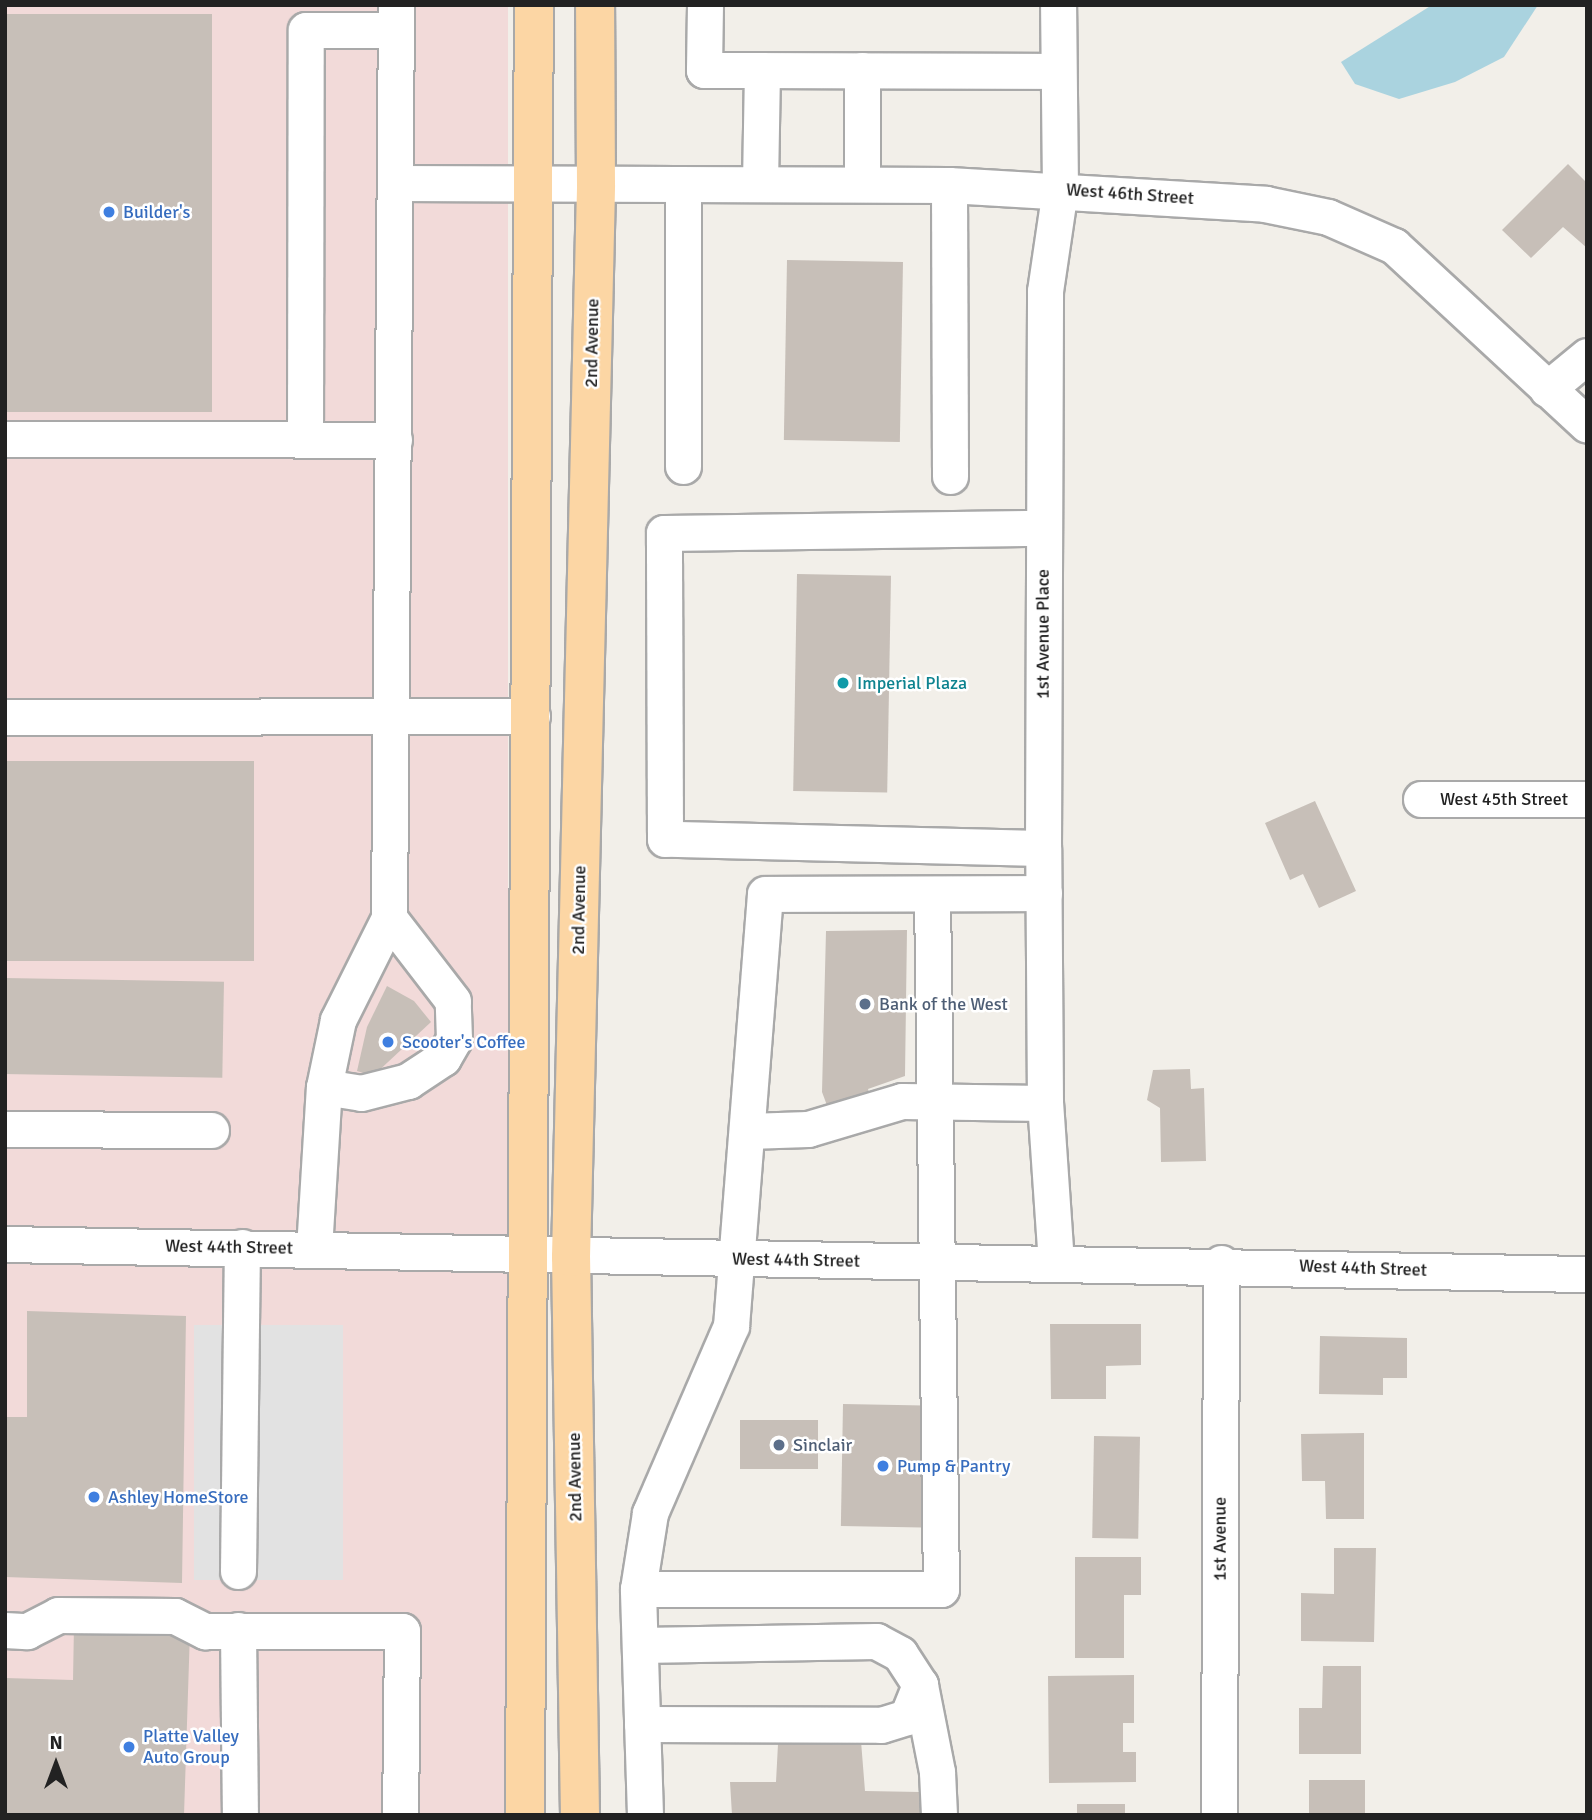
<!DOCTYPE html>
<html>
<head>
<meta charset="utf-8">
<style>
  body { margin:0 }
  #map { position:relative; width:1592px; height:1820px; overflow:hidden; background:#f2efe9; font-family:Signika,sans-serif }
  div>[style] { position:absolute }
  .commercial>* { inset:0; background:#f2dad9; transform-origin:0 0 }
  .parking>* { inset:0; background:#e2e2e2; transform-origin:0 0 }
  .water>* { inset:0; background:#aad3df }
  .building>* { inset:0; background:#c7bfb8; transform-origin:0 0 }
  .roads { filter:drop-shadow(2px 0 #a9a9a9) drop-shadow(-2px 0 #a9a9a9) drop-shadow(0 2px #a9a9a9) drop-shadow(0 -2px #a9a9a9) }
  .minor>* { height:35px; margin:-17.5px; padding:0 17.5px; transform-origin:17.5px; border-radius:17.5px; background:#fff }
  .major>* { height:38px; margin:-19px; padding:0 19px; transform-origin:19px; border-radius:19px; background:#fcd6a4 }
  .dots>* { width:19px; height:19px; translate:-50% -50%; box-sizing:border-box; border:4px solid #fff; border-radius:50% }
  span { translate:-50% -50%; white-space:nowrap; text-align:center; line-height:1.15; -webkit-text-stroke:5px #fff; paint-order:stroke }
  .street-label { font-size:18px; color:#222 }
  .shop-label { font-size:18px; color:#366cbe }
  .left { translate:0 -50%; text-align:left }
  .culture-label { font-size:18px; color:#0d838f }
  .service-label { font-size:18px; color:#4e5e75 }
  .frame { position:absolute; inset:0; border:7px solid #222; pointer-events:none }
  .north { position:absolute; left:21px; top:1729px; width:70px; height:70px; -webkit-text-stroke:5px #fff; paint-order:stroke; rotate:0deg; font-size:19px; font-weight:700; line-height:28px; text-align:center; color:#222 }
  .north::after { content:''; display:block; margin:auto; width:24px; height:32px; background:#222; clip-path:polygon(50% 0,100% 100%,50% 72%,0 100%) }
</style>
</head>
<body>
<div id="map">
  <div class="commercial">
    <div style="left:5px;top:5px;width:503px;height:1810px"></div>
  </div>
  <div class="parking">
    <div style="left:194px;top:1325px;width:149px;height:255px"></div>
  </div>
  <div class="water">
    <div style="clip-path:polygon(1432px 5px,1538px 5px,1504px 57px,1455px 82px,1399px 99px,1355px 84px,1341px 62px)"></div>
  </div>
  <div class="building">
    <div style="left:212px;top:14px;width:398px;height:207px;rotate:90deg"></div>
    <div style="clip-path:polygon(1568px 164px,1587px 183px,1587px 248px,1563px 227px,1531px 258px,1502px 230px)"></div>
    <div style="left:787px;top:260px;width:116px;height:180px;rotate:1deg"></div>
    <div style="left:797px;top:574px;width:94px;height:217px;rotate:1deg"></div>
    <div style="left:5px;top:761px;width:249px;height:200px"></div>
    <div style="clip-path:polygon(1315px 801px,1356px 891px,1319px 908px,1303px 874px,1290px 880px,1265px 823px)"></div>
    <div style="clip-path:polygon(907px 930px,905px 1076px,868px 1089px,879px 1123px,838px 1135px,822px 1092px,826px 931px)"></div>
    <div style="left:5px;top:978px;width:219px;height:96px;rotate:1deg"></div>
    <div style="clip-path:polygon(387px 986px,414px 1001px,431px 1022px,373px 1076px,357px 1071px,367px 1027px)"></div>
    <div style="clip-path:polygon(1190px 1069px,1191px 1089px,1204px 1088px,1206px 1161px,1161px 1162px,1160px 1108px,1147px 1100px,1153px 1070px)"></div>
    <div style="clip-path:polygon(27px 1311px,186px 1316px,182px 1583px,5px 1577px,5px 1417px,27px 1417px)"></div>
    <div style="clip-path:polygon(1050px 1324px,1141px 1324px,1141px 1365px,1106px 1366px,1106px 1399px,1051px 1399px)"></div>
    <div style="clip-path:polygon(1320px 1336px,1407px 1338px,1407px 1378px,1383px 1378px,1383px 1395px,1319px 1394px)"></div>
    <div style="left:843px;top:1404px;width:81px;height:122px;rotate:1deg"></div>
    <div style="left:740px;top:1420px;width:78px;height:49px"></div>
    <div style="clip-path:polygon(1364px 1433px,1364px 1519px,1326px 1519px,1325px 1481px,1302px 1481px,1301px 1434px)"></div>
    <div style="left:1094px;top:1436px;width:46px;height:102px;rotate:1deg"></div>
    <div style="clip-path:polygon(1334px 1548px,1376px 1548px,1374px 1642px,1301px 1641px,1301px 1593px,1334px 1594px)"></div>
    <div style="clip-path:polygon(1075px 1557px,1141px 1557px,1141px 1595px,1124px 1595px,1124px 1658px,1075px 1658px)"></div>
    <div style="clip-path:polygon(74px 1625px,190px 1631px,184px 1815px,5px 1815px,5px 1678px,73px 1680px)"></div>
    <div style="clip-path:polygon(1323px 1666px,1361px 1666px,1361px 1754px,1299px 1754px,1299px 1708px,1322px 1708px)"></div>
    <div style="clip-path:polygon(1134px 1675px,1134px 1723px,1123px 1723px,1123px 1752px,1136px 1752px,1136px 1782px,1049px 1783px,1048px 1676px)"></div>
    <div style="clip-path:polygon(861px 1741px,865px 1791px,920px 1792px,922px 1815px,732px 1815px,730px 1782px,776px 1782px,778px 1744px)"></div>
    <div style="left:1309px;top:1780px;width:56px;height:35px"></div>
    <div style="left:1077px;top:1804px;width:48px;height:11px"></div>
  </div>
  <div class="roads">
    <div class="minor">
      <div style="left:705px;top:5px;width:65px;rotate:90.9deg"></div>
      <div style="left:704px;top:70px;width:58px"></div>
      <div style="left:762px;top:70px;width:113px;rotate:91deg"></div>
      <div style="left:762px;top:70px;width:296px;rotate:0.2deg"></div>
      <div style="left:395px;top:183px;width:554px;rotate:0.21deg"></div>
      <div style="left:949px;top:185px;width:317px;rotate:3.4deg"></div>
      <div style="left:1265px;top:204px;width:64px;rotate:11.7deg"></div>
      <div style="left:1328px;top:217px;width:72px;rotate:23.7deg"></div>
      <div style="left:1394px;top:246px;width:263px;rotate:42.8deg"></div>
      <div style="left:862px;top:184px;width:114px;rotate:-90deg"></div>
      <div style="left:683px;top:185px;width:281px;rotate:90deg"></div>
      <div style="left:949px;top:185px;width:291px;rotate:89.8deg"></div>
      <div style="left:1547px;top:389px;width:52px;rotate:-39.5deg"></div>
      <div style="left:5px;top:439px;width:389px;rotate:0.1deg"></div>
      <div style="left:305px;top:440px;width:410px;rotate:-89.9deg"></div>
      <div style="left:306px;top:30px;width:90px"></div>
      <div style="left:5px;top:717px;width:527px;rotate:-0.11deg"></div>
      <div style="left:1421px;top:799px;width:166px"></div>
      <div style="left:1043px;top:848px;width:378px;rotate:-178.6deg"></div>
      <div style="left:665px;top:839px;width:306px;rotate:-90.2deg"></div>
      <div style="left:664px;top:533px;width:380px;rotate:-0.8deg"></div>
      <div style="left:324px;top:1087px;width:37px;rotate:9deg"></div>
      <div style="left:361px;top:1093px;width:49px;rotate:-14.3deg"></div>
      <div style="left:408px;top:1081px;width:42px;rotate:-33.3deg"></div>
      <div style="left:443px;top:1058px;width:22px;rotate:-60deg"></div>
      <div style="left:454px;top:1039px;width:38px;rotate:-92deg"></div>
      <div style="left:453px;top:1001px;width:105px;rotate:-127.6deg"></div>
      <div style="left:5px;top:1129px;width:206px;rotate:0.3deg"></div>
      <div style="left:748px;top:1131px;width:60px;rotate:-1.9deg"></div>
      <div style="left:808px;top:1129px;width:98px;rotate:-16.6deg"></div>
      <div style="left:902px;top:1101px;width:143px;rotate:0.8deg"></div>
      <div style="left:5px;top:1244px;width:1582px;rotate:1.09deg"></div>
      <div style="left:314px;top:1249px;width:162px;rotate:-86.5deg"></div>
      <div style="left:324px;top:1087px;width:68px;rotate:-78.2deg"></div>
      <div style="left:338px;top:1020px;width:114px;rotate:-63.4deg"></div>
      <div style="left:389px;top:918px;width:913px;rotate:-89.56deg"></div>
      <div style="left:1056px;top:1263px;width:160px;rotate:-93.9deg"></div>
      <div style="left:1045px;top:1103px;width:255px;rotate:-90.4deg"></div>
      <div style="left:1043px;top:848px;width:557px;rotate:-89.79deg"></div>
      <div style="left:1045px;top:291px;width:103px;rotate:-81.6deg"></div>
      <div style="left:1060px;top:189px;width:184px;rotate:-90.6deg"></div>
      <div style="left:238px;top:1571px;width:324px;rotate:-89.3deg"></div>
      <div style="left:638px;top:1589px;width:303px"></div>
      <div style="left:941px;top:1589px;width:693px;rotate:-90.74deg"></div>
      <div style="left:5px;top:1630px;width:22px;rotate:3deg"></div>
      <div style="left:27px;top:1631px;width:35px;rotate:-27deg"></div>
      <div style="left:58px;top:1615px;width:117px;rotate:0.5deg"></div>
      <div style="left:175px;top:1616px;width:34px;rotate:27deg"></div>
      <div style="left:205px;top:1631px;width:197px"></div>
      <div style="left:402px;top:1631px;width:184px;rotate:90.6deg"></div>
      <div style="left:238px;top:1630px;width:185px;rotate:89.4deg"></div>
      <div style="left:640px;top:1645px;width:236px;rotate:-1deg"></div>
      <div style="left:876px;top:1641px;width:27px;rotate:28deg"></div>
      <div style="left:900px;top:1654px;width:37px;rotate:57deg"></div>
      <div style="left:920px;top:1685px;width:89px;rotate:78.9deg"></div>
      <div style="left:937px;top:1772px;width:43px;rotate:87.3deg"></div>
      <div style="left:642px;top:1724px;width:239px;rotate:0.2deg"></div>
      <div style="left:881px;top:1725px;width:27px;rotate:-17deg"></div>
      <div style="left:907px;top:1717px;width:35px;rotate:-68deg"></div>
      <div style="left:645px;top:1815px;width:226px;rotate:-91.8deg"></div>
      <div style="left:638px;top:1589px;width:77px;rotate:-81deg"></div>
      <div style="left:650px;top:1513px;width:204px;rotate:-66.6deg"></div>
      <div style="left:731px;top:1326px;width:433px;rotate:-85.5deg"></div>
      <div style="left:765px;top:894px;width:279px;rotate:-0.2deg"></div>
      <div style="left:1219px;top:1815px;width:552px;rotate:-89.79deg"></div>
    </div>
    <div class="major">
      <div style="left:525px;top:1815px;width:1810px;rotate:-89.72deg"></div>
      <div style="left:580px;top:1815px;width:558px;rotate:-90.92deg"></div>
      <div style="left:571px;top:1257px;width:1072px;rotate:-88.66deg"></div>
      <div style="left:596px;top:185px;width:180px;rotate:-90.3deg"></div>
    </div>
  </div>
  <div class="dots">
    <div style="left:109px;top:212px;background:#3f7fe0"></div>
    <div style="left:843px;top:683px;background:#0f9aa8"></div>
    <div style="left:865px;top:1004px;background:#5c6f8a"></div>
    <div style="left:388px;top:1042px;background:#3f7fe0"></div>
    <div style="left:779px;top:1445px;background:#5c6f8a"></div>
    <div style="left:883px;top:1466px;background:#3f7fe0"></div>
    <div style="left:94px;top:1497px;background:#3f7fe0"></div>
    <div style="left:129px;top:1747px;background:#3f7fe0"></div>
  </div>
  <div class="street-label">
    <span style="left:1130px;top:194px;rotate:4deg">West 46th Street</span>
    <span style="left:592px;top:343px;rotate:-89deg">2nd Avenue</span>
    <span style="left:1043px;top:634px;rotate:-90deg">1st Avenue Place</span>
    <span style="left:1504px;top:799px">West 45th Street</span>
    <span style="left:579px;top:910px;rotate:-89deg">2nd Avenue</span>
    <span style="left:229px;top:1247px;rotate:1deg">West 44th Street</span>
    <span style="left:796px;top:1260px;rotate:1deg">West 44th Street</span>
    <span style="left:1363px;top:1268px;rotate:2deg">West 44th Street</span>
    <span style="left:575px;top:1477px;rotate:-91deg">2nd Avenue</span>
    <span style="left:1220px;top:1539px;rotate:-90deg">1st Avenue</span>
  </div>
  <div class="shop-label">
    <span class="left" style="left:123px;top:212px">Builder's</span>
    <span class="left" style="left:402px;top:1042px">Scooter's Coffee</span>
    <span class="left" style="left:897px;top:1466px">Pump &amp; Pantry</span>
    <span class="left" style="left:108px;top:1497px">Ashley HomeStore</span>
    <span class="left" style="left:143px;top:1747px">Platte Valley<br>Auto Group</span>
  </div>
  <div class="culture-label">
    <span class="left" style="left:857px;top:683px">Imperial Plaza</span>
  </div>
  <div class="service-label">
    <span class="left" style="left:879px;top:1004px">Bank of the West</span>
    <span class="left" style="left:793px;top:1445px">Sinclair</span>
  </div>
  <div class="frame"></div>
  <div class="north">N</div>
</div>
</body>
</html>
